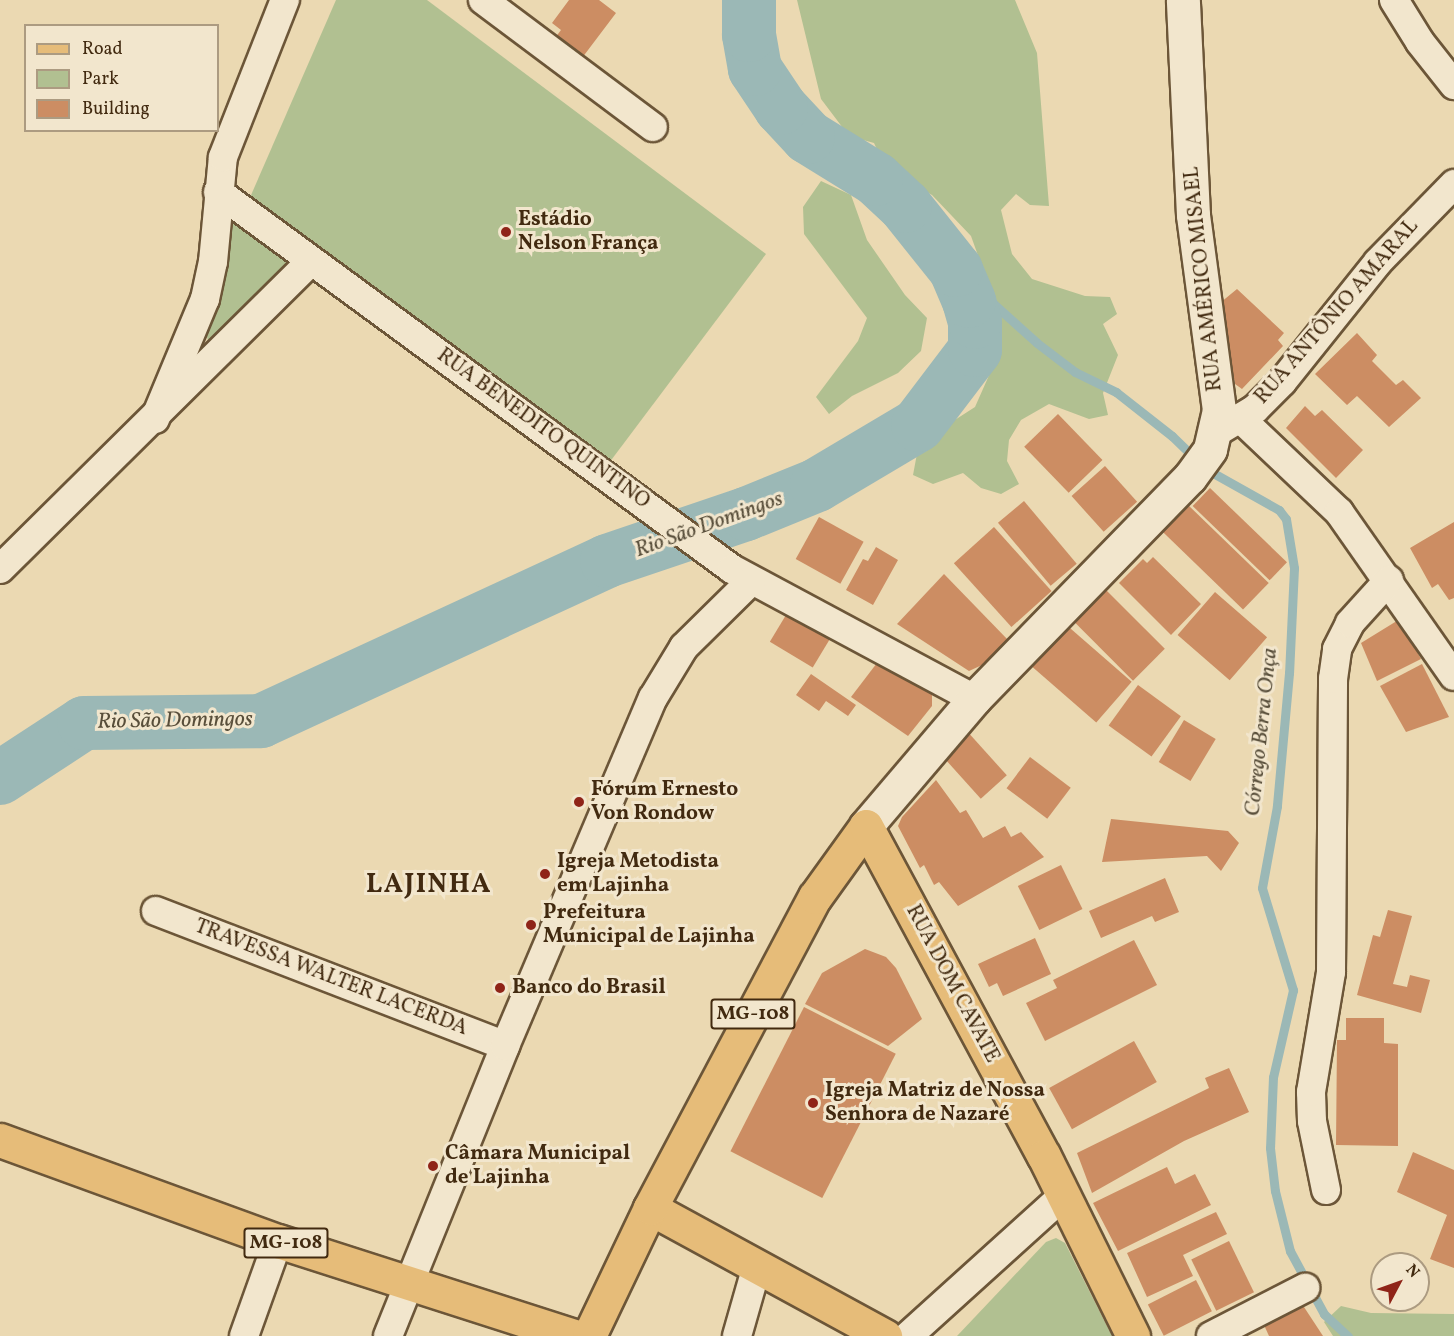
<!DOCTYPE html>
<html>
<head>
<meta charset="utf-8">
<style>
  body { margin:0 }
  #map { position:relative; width:1454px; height:1336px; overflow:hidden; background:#ebd9b2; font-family:Vollkorn,serif }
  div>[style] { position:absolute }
  .green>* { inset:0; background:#b1c091 }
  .stream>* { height:9px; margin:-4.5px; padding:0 4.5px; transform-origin:4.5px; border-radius:4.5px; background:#9bb8b6 }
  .river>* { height:54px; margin:-27px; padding:0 27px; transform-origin:27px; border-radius:27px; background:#9bb8b6 }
  .building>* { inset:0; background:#cc8d63; transform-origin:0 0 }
  .roads { filter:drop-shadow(2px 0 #6c5638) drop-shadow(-2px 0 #6c5638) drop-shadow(0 2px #6c5638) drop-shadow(0 -2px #6c5638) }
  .street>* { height:28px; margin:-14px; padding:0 14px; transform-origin:14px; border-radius:14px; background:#f2e6cd }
  .secondary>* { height:33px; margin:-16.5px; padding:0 16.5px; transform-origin:16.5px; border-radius:16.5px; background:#f2e6cd }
  .primary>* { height:33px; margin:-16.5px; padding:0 16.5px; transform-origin:16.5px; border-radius:16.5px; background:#e6bc79 }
  .dots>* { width:16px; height:16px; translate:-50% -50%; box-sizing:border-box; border:3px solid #f2e6cd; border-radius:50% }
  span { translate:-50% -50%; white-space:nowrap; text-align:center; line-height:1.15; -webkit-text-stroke:6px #f2e6cd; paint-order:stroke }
  .shield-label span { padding:2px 4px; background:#f2e6cd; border:2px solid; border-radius:4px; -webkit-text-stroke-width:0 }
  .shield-label { font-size:20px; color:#422a10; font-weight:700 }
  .poi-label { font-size:21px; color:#422a10; font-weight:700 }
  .left { translate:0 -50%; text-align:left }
  .street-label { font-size:21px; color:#422a10 }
  .water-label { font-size:22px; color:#584e3a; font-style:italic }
  .district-label { font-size:27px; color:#422a10; font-weight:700; letter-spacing:1.5px }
  .legend { position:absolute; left:24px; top:24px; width:195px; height:108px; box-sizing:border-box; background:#f2e6cd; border:2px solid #ac9b81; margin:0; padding:8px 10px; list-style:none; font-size:18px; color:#422a10 }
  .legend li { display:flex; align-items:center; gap:12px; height:30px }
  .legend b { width:30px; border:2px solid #ac9b81 }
  .north { position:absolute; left:1370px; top:1252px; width:60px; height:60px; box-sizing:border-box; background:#f2e6cd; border:2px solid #ac9b81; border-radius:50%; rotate:49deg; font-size:16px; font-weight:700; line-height:24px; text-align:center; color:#422a10 }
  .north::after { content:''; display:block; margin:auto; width:21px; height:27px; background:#8f2418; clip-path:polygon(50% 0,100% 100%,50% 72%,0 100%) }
</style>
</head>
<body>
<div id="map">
  <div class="green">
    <div style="clip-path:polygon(336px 0,427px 0,766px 254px,606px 467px,245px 209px)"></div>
    <div style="clip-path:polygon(797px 0,1015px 0,1037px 53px,1049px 206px,1030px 205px,1016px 194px,1001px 210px,1012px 254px,1032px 279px,1085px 296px,1110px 297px,1117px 314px,1103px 324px,1118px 355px,1103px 393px,1108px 415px,1089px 419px,1049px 404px,1021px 420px,1009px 440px,1007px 461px,1019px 484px,1001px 494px,981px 488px,963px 473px,933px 484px,913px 475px,919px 443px,975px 407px,998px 355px,989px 286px,971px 236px,932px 195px,886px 169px,874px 143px,849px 136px,821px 99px)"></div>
    <div style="clip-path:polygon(821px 181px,851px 195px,867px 240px,905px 295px,927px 318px,921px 351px,898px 373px,852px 396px,829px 414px,816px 397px,858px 341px,867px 318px,804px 234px,803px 207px)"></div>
    <div style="clip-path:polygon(235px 222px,293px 263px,215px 342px,208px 340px,206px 334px,228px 226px)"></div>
    <div style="clip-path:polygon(1056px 1238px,1065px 1243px,1112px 1336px,957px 1336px,1046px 1242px)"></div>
    <div style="clip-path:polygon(1341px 1306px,1371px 1313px,1454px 1314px,1454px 1336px,1333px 1336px,1324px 1322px)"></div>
  </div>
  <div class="stream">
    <div style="left:956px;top:270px;width:109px;rotate:42deg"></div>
    <div style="left:1037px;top:343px;width:48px;rotate:37.3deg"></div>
    <div style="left:1075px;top:372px;width:46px;rotate:26deg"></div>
    <div style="left:1116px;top:392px;width:71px;rotate:38.2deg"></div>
    <div style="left:1172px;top:436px;width:47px;rotate:44.1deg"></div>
    <div style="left:1206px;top:469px;width:84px;rotate:29.3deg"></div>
    <div style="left:1279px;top:510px;width:11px;rotate:52deg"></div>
    <div style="left:1286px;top:519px;width:50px;rotate:80.7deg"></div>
    <div style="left:1294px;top:568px;width:105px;rotate:92.7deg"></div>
    <div style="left:1289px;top:673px;width:134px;rotate:95.2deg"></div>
    <div style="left:1277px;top:806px;width:83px;rotate:100.4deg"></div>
    <div style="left:1262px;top:888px;width:107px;rotate:73.1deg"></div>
    <div style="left:1293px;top:990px;width:89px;rotate:102.9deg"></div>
    <div style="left:1273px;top:1077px;width:71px;rotate:92.4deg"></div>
    <div style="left:1270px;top:1148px;width:43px;rotate:83.4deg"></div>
    <div style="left:1275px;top:1191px;width:62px;rotate:76deg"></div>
    <div style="left:1290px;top:1251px;width:72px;rotate:61.6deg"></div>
    <div style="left:1324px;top:1314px;width:33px;rotate:43deg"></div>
  </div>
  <div class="river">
    <div style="left:0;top:778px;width:100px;rotate:-33.2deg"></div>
    <div style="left:84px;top:723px;width:177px;rotate:-0.6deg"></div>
    <div style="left:261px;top:721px;width:381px;rotate:-24.8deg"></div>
    <div style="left:607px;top:561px;width:147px;rotate:-18.7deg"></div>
    <div style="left:746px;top:514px;width:77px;rotate:-22.2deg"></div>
    <div style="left:817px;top:485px;width:117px;rotate:-30.7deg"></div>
    <div style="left:918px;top:425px;width:94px;rotate:-52.8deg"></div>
    <div style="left:975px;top:350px;width:28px;rotate:-90deg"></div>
    <div style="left:975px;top:322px;width:22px;rotate:-106deg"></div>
    <div style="left:969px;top:301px;width:34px;rotate:-113deg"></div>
    <div style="left:956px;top:270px;width:82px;rotate:-128.6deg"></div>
    <div style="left:905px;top:206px;width:40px;rotate:-137deg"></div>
    <div style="left:876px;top:179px;width:80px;rotate:-148.3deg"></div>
    <div style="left:808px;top:137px;width:40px;rotate:-133deg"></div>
    <div style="left:781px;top:108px;width:47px;rotate:-123.7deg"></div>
    <div style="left:755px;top:69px;width:35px;rotate:-100deg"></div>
    <div style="left:749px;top:35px;width:35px;rotate:-90deg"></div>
  </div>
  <div class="building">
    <div style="clip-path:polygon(569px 0,599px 0,616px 13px,582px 58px,555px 38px,561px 30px,552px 23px)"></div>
    <div style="clip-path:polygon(1237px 289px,1284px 333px,1278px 340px,1283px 346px,1242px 389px,1235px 384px,1220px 303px)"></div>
    <div style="clip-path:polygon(1357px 333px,1377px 355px,1372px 361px,1396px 385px,1403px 380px,1421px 398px,1389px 427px,1357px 396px,1347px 405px,1315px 374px)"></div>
    <div style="clip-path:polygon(1305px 406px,1315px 416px,1322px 410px,1363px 450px,1336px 478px,1286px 428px)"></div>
    <div style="left:1058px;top:414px;width:64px;height:47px;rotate:46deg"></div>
    <div style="left:1105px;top:466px;width:48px;height:45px;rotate:48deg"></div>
    <div style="left:1210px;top:488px;width:107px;height:25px;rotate:44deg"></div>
    <div style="left:1024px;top:501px;width:82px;height:34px;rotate:50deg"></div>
    <div style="left:1186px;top:503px;width:115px;height:37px;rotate:44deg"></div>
    <div style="left:819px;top:517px;width:51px;height:48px;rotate:29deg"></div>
    <div style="clip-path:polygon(1454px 522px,1454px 598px,1449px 600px,1438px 584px,1432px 588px,1410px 548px)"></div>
    <div style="left:994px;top:527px;width:86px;height:54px;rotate:48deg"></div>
    <div style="clip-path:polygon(876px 547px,898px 560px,873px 605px,846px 590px,863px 559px,868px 561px)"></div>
    <div style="clip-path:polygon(1153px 557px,1201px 604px,1171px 635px,1119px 583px,1143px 559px,1147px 563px)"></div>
    <div style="clip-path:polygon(944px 574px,1009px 641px,982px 665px,969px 671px,897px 624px)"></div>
    <div style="left:1104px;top:588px;width:86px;height:45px;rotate:45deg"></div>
    <div style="left:1215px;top:592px;width:69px;height:57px;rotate:41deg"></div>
    <div style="left:792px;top:605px;width:50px;height:43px;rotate:31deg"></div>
    <div style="clip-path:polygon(1400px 619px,1421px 659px,1377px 681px,1361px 643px)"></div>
    <div style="left:1063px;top:622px;width:91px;height:54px;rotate:41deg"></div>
    <div style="clip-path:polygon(880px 659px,932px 692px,932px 706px,908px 736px,851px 697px)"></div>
    <div style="clip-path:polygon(1422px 664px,1449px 717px,1406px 732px,1380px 686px)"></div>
    <div style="clip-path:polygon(811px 674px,856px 705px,848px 716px,826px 701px,819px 711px,796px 695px)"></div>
    <div style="left:1138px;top:685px;width:53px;height:50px;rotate:36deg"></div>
    <div style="left:1184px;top:720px;width:37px;height:49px;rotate:31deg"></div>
    <div style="left:966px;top:730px;width:61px;height:35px;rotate:48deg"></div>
    <div style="left:1030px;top:757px;width:51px;height:39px;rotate:37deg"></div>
    <div style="clip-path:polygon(936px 780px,960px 813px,966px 810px,983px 838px,1005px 826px,1011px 837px,1021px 832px,1044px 857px,958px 906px,939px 882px,934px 885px,924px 865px,920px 868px,898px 826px,902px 817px)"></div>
    <div style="clip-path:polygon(1111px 819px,1228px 831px,1239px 843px,1221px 871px,1207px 856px,1102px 862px)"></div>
    <div style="left:1061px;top:865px;width:49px;height:48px;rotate:64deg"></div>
    <div style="clip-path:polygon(1165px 878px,1179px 912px,1155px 922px,1152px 916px,1101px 938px,1089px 911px)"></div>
    <div style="clip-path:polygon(1388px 910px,1412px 916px,1393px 984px,1407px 987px,1410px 975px,1430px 980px,1421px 1013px,1357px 995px,1373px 935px,1380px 937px)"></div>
    <div style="clip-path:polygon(1035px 938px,1051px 974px,1003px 996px,997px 983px,989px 987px,978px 964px)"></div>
    <div style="clip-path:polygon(1134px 940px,1157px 985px,1045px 1041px,1026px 1003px,1057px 988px,1053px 980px)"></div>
    <div style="clip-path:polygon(865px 949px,886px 957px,896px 968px,922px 1019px,888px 1046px,805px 1004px,822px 973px)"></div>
    <div style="left:804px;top:1007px;width:103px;height:162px;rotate:27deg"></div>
    <div style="clip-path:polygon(1346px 1018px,1384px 1018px,1384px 1043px,1398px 1044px,1398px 1146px,1336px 1145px,1337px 1040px,1346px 1040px)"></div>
    <div style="left:1134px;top:1041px;width:47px;height:97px;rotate:61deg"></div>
    <div style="clip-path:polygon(1229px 1068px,1249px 1112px,1184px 1141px,1092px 1193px,1077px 1153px,1209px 1088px,1205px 1078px)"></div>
    <div style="clip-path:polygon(1413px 1152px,1454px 1170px,1454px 1268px,1430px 1259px,1447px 1215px,1397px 1192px)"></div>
    <div style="clip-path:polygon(1167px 1167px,1175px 1184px,1195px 1174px,1211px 1205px,1118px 1251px,1093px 1203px)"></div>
    <div style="clip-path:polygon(1216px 1212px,1227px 1234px,1183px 1255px,1193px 1276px,1147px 1297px,1127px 1253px)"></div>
    <div style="left:1229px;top:1241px;width:57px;height:42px;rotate:64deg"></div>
    <div style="left:1196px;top:1280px;width:35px;height:54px;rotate:63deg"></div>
    <div style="clip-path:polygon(1302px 1304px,1323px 1336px,1269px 1336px,1264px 1325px)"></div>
  </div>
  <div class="roads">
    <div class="street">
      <div style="left:483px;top:0;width:212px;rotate:36.8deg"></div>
      <div style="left:1394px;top:0;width:49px;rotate:58.2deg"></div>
      <div style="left:1420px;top:42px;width:55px;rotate:51.7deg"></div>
      <div style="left:218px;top:192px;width:637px;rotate:36.26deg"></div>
      <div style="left:732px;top:569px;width:275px;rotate:28.2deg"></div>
      <div style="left:1240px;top:418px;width:137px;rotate:43.5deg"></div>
      <div style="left:1339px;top:512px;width:200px;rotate:55deg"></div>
      <div style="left:155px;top:419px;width:130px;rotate:-67.4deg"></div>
      <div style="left:205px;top:299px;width:38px;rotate:-78deg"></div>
      <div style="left:213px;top:262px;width:105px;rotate:-84.6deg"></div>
      <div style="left:223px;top:157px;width:169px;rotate:-68.5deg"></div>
      <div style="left:1215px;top:433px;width:47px;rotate:-31deg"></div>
      <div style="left:1255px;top:409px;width:38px;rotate:-45deg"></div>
      <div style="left:1282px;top:382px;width:154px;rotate:-51.3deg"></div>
      <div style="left:1378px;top:262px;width:109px;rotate:-45.7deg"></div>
      <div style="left:0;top:569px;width:438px;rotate:-44.7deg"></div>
      <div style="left:156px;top:911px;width:374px;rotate:21.1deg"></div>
      <div style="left:1326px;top:1190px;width:70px;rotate:-101.5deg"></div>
      <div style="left:1312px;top:1121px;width:29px;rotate:-92deg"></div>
      <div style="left:1311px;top:1092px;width:122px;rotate:-80.5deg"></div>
      <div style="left:1331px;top:972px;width:293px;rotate:-89.6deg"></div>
      <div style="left:1333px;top:679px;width:30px;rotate:-82deg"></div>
      <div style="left:1337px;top:649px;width:29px;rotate:-63deg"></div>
      <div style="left:1350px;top:623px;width:58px;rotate:-47.8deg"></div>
      <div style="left:244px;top:1336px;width:101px;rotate:-70.3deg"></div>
      <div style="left:388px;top:1336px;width:313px;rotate:-68deg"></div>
      <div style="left:505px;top:1046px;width:378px;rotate:-67deg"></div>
      <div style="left:653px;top:698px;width:60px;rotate:-58.7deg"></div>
      <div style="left:684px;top:647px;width:94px;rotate:-44.6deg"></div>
      <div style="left:737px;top:1336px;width:73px;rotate:-74.1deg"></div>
      <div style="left:908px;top:1336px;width:210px;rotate:-42.1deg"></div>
      <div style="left:1211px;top:1336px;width:106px;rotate:-27.1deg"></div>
    </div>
    <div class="secondary">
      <div style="left:866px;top:826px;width:167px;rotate:-49.6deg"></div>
      <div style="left:974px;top:699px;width:310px;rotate:-45.8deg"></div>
      <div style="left:1190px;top:477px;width:34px;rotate:-54deg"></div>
      <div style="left:1210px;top:449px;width:40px;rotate:-77deg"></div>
      <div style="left:1219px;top:410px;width:197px;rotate:-97.6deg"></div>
      <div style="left:1193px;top:215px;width:215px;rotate:-92.7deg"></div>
    </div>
    <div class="primary">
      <div style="left:0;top:1140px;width:296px;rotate:20deg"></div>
      <div style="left:278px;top:1241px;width:311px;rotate:17.8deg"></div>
      <div style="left:650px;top:1208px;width:268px;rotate:28.6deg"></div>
      <div style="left:589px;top:1336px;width:142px;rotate:-64.5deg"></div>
      <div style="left:650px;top:1208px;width:352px;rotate:-62.1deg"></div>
      <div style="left:815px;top:897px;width:87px;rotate:-54.3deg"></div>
      <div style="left:866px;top:826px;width:375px;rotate:61.7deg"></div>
      <div style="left:1044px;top:1156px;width:201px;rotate:63.7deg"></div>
    </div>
  </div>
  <div class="dots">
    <div style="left:506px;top:232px;background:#8f2418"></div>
    <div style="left:579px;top:802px;background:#8f2418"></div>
    <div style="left:545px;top:874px;background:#8f2418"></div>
    <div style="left:531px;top:925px;background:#8f2418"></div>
    <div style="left:500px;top:988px;background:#8f2418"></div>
    <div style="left:813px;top:1103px;background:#8f2418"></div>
    <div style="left:433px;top:1166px;background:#8f2418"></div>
  </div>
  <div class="shield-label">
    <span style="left:753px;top:1014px">MG-108</span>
    <span style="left:286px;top:1243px">MG-108</span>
  </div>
  <div class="poi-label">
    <span class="left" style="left:518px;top:232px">Estádio<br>Nelson França</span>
    <span class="left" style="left:591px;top:802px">Fórum Ernesto<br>Von Rondow</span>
    <span class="left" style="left:557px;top:874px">Igreja Metodista<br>em Lajinha</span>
    <span class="left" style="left:543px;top:925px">Prefeitura<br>Municipal de Lajinha</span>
    <span class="left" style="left:512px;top:988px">Banco do Brasil</span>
    <span class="left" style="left:825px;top:1103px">Igreja Matriz de Nossa<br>Senhora de Nazaré</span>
    <span class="left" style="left:445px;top:1166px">Câmara Municipal<br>de Lajinha</span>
  </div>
  <div class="street-label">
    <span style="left:1204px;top:279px;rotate:-96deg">RUA AMÉRICO MISAEL</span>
    <span style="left:1337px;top:312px;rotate:-49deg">RUA ANTÔNIO AMARAL</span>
    <span style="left:543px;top:429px;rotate:36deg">RUA BENEDITO QUINTINO</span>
    <span style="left:331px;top:978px;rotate:21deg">TRAVESSA WALTER LACERDA</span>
    <span style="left:952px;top:984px;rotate:62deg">RUA DOM CAVATE</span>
  </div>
  <div class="water-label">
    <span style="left:709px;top:525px;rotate:-20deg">Rio São Domingos</span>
    <span style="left:175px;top:721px;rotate:-1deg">Rio São Domingos</span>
    <span style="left:1262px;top:732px;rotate:-84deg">Córrego Berra Onça</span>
  </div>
  <div class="district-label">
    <span style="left:429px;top:886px">LAJINHA</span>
  </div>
  <ul class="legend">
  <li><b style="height:8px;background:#e6bc79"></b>Road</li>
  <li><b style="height:16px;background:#b1c091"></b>Park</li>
  <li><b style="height:16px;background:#cc8d63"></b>Building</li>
  </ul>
  <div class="north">N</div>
</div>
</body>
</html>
